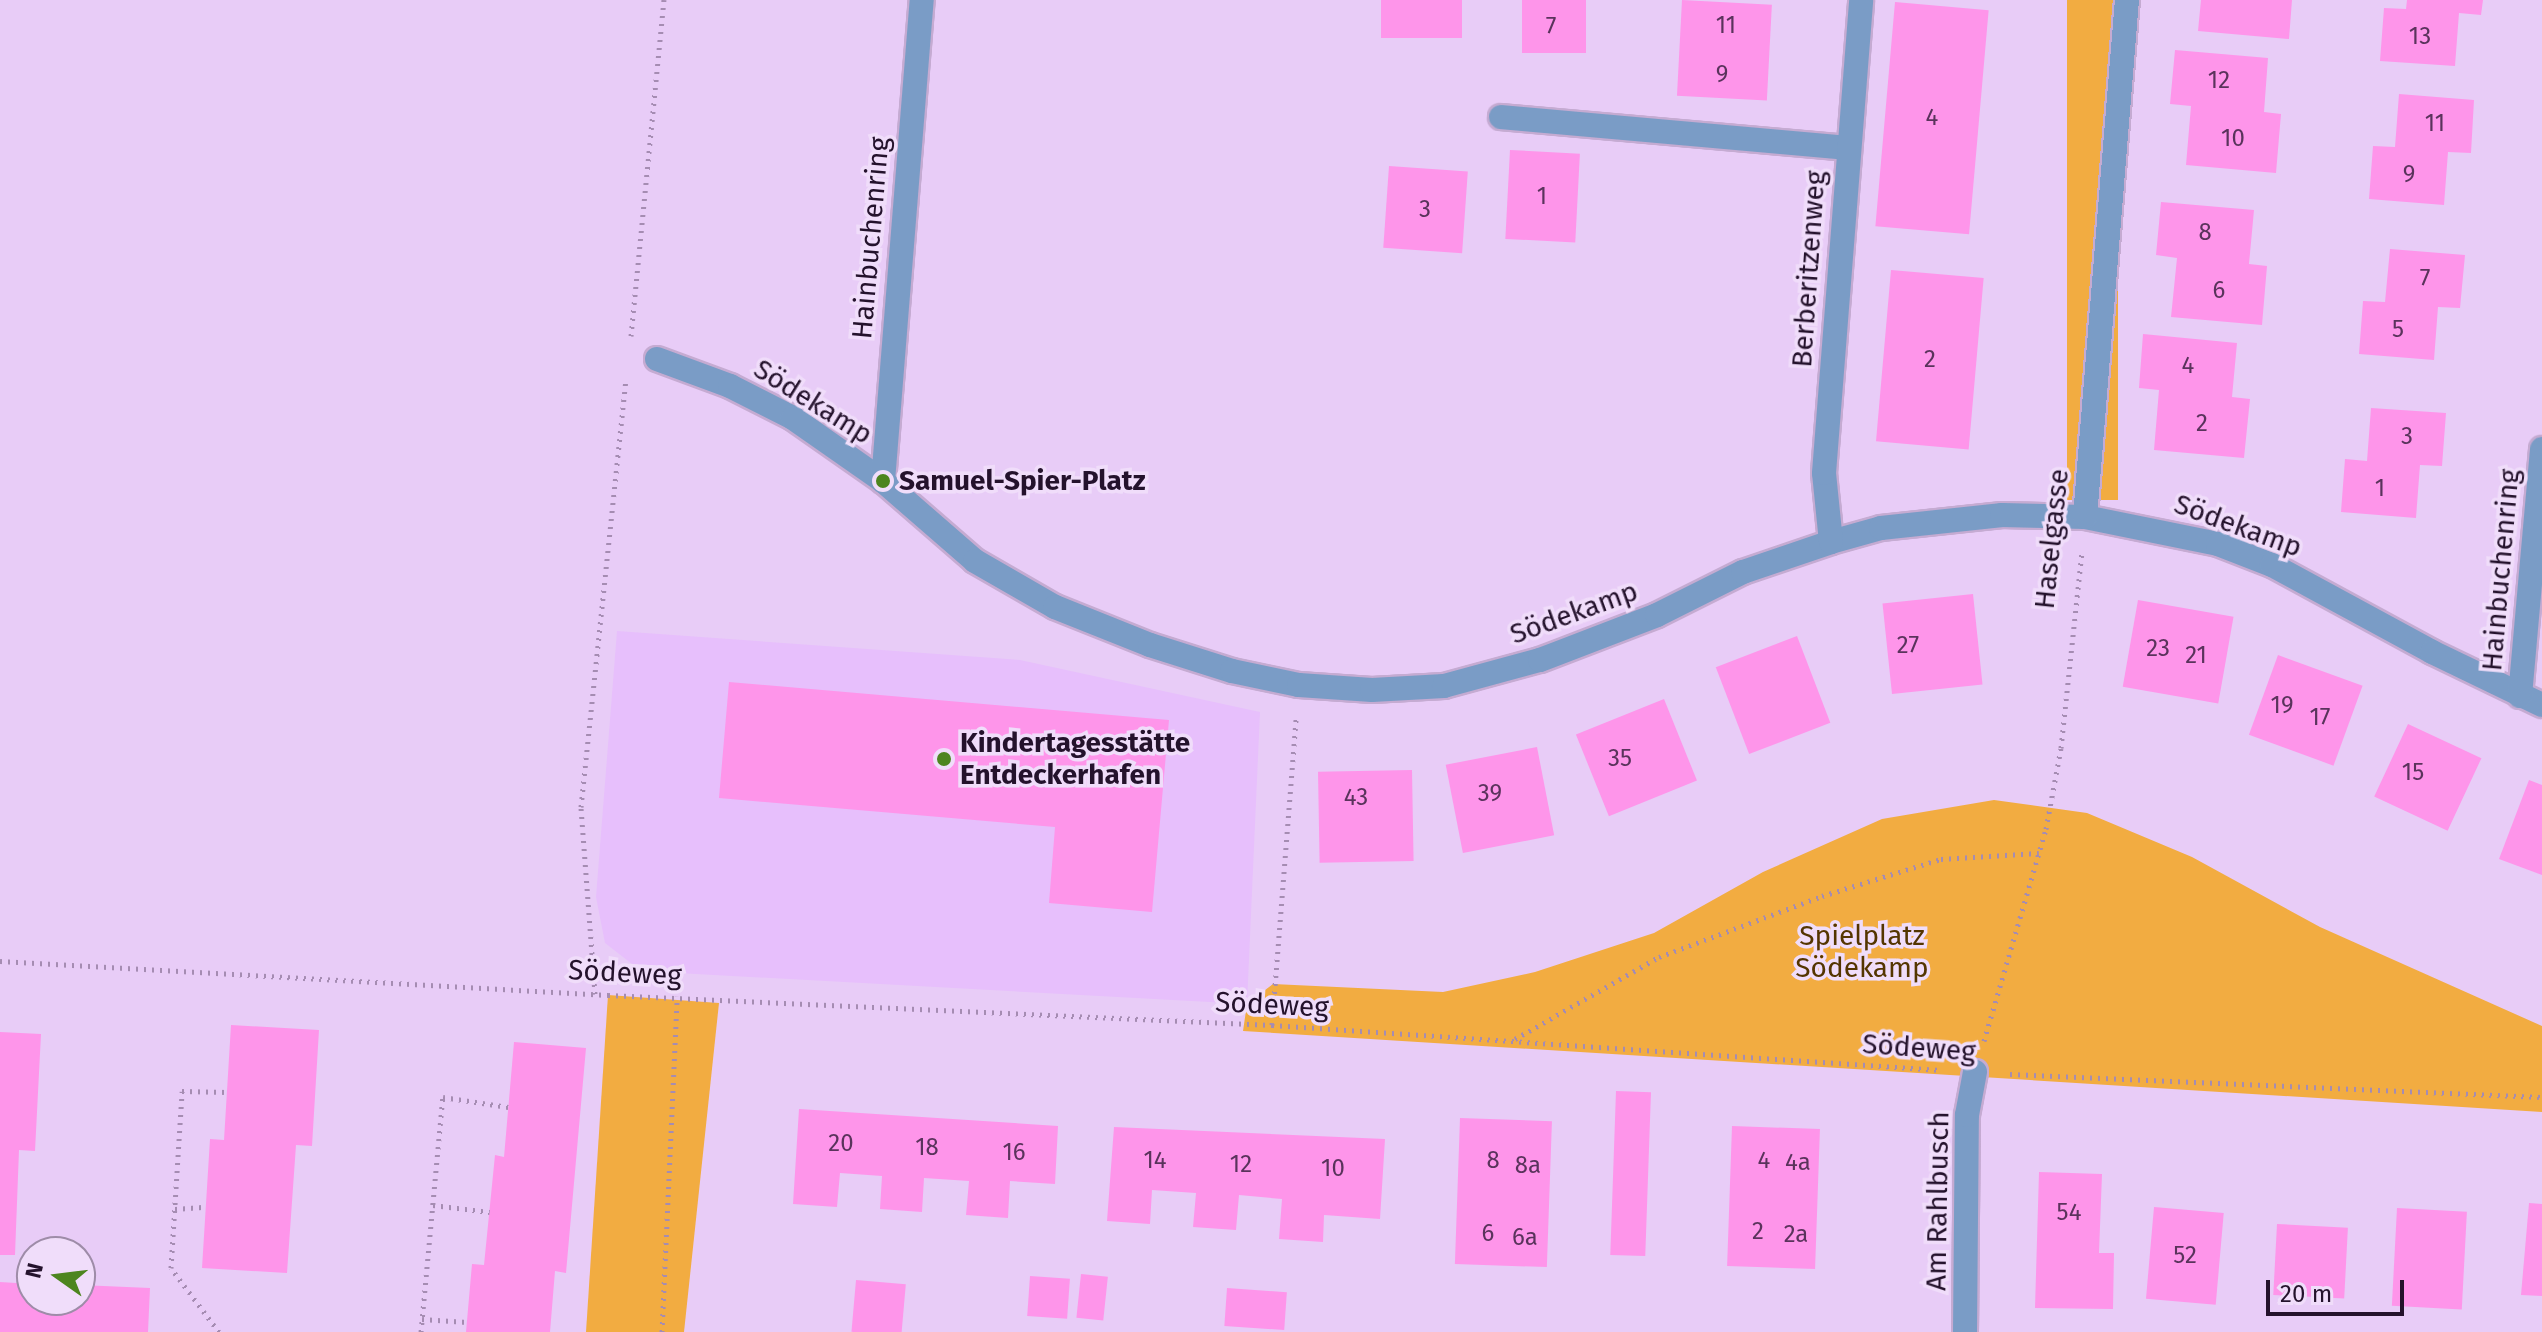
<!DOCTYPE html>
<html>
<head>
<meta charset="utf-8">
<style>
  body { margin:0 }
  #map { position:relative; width:2542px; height:1332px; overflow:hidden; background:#e8ccf7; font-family:"Fira Sans",sans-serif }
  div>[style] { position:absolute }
  .built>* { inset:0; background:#e7bffc }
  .green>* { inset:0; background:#f2ac41; transform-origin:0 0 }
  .building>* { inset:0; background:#fe95ea; transform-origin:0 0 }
  .path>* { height:5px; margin-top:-2.5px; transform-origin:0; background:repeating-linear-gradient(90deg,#a58cb2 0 2px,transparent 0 8px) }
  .roads { filter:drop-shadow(2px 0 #c5abd2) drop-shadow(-2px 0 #c5abd2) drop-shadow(0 2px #c5abd2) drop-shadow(0 -2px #c5abd2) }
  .service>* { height:24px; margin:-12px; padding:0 12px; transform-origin:12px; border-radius:12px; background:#7a9cc6 }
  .minor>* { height:24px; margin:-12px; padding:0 12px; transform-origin:12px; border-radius:12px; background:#7a9cc6 }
  .dots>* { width:22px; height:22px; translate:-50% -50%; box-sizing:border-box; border:4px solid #f0ddfa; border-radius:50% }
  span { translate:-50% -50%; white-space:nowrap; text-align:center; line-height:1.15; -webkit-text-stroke:7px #f0ddfa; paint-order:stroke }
  .number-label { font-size:24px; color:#5a335c }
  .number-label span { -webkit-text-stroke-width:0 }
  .street-label { font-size:28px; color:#24122c }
  .poi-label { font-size:28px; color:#24122c; font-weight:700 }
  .left { translate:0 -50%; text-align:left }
  .park-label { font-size:28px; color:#543500 }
  .north { position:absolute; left:16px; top:1236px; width:80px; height:80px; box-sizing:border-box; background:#f0ddfa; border:2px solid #9e8ca8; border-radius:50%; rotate:284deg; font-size:22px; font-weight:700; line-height:32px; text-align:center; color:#24122c }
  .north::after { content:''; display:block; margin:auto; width:28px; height:36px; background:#4d851f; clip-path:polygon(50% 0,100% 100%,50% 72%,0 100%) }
  .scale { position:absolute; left:2266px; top:1280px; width:138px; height:36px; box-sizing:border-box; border:4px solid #24122c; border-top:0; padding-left:10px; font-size:24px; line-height:28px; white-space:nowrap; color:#24122c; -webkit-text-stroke:6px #f0ddfa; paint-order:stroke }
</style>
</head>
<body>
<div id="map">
  <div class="built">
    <div style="clip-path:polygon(617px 631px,1020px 660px,1260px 712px,1247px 1004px,641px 971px,605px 943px,596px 897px)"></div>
  </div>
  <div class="green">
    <div style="left:2067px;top:0;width:51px;height:500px"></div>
    <div style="clip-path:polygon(1994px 800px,2087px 813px,2192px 857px,2320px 927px,2542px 1026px,2542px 1112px,1243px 1031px,1247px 1004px,1273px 984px,1443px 992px,1535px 972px,1654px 933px,1763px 872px,1882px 819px)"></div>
    <div style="clip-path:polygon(608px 995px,719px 1003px,684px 1332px,586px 1332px)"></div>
  </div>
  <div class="building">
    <div style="left:1381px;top:0;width:81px;height:38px"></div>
    <div style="left:1522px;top:0;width:64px;height:53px"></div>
    <div style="left:1682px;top:0;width:90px;height:96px;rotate:3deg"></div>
    <div style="clip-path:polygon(2201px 0,2292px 0,2289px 39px,2198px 31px)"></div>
    <div style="clip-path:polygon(2407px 0,2483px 0,2481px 15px,2459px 13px,2455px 66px,2380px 61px,2384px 8px,2406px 9px)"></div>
    <div style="left:1895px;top:2px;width:94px;height:225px;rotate:5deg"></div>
    <div style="clip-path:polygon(2175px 50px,2268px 58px,2264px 112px,2281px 114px,2276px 173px,2186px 165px,2191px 106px,2170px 104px)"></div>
    <div style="clip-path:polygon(2399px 94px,2474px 100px,2471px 153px,2448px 152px,2444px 205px,2369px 199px,2373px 146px,2395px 147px)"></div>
    <div style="left:1510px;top:150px;width:70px;height:89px;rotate:3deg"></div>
    <div style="left:1389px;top:166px;width:79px;height:82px;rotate:4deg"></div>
    <div style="clip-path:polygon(2161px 202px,2254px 210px,2249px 264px,2267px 266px,2262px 325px,2171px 317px,2177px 258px,2156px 255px)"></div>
    <div style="clip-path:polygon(2390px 249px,2465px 255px,2460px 308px,2438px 307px,2434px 360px,2359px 354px,2363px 301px,2385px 302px)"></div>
    <div style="left:1891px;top:270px;width:93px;height:172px;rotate:5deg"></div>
    <div style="clip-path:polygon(2143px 334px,2237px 343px,2232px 397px,2250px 399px,2244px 458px,2154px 450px,2159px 390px,2139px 388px)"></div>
    <div style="clip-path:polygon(2371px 408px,2446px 413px,2442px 466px,2420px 465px,2416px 518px,2341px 512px,2345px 459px,2367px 461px)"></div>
    <div style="left:1973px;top:594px;width:91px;height:91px;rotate:84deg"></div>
    <div style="left:2138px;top:600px;width:97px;height:88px;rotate:10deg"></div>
    <div style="left:1797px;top:636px;width:93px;height:87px;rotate:69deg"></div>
    <div style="left:2278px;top:655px;width:90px;height:85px;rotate:20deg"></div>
    <div style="clip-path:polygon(729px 682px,1169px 720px,1152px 912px,1049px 903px,1055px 827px,719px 798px)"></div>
    <div style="left:1664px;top:699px;width:88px;height:95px;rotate:68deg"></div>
    <div style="left:2408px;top:724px;width:81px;height:80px;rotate:25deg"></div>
    <div style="left:1537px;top:747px;width:90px;height:93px;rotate:79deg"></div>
    <div style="left:1412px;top:770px;width:91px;height:94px;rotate:89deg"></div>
    <div style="clip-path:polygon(2529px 780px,2542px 785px,2542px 875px,2499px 859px)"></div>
    <div style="clip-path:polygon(231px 1025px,319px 1030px,312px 1146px,296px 1145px,287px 1273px,202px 1268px,210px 1139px,224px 1140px)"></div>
    <div style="clip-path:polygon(0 1032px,41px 1034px,35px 1151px,19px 1150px,15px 1255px,0 1255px)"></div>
    <div style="clip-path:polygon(514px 1042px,586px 1048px,566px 1273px,555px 1271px,550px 1332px,466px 1332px,472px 1264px,484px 1265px,495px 1155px,504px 1157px)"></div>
    <div style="left:1616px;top:1091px;width:35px;height:164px;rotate:2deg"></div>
    <div style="clip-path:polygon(799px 1109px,1058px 1126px,1055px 1184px,1010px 1181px,1008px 1218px,966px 1215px,969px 1181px,924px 1178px,922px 1212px,880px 1209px,882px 1176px,840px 1173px,837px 1207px,793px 1204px)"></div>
    <div style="left:1460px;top:1118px;width:92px;height:146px;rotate:2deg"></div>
    <div style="left:1732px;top:1126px;width:88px;height:140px;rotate:2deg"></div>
    <div style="clip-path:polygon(1114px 1127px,1385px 1139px,1380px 1219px,1324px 1215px,1323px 1242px,1279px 1239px,1282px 1199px,1239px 1195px,1236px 1230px,1193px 1227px,1196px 1193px,1152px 1190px,1150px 1224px,1107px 1221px)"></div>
    <div style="clip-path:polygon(2039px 1172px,2102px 1174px,2099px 1253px,2114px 1253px,2113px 1309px,2035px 1308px)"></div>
    <div style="clip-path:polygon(2529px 1203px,2542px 1204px,2542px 1296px,2521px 1295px)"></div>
    <div style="left:2154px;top:1207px;width:70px;height:92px;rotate:5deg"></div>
    <div style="left:2397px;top:1208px;width:70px;height:98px;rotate:3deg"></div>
    <div style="left:2277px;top:1224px;width:71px;height:71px;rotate:3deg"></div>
    <div style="left:1081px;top:1274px;width:27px;height:44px;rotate:6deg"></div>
    <div style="left:1030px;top:1276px;width:40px;height:40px;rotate:4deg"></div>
    <div style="left:856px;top:1280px;width:50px;height:52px;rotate:5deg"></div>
    <div style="clip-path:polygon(0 1282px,32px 1284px,32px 1300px,80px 1300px,80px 1285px,150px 1288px,148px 1332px,0 1332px)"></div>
    <div style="left:1227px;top:1288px;width:60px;height:38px;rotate:4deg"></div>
  </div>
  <div class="path">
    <div style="left:631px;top:336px;width:338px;rotate:-84.4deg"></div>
    <div style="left:0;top:961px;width:609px;rotate:3.2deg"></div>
    <div style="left:608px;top:995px;width:665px;rotate:2.59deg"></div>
    <div style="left:1272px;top:1025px;width:670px;rotate:3.85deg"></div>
    <div style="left:595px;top:994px;width:188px;rotate:-94.3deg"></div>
    <div style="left:581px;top:807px;width:431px;rotate:-84deg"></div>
    <div style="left:1272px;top:1025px;width:308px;rotate:-85.5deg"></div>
    <div style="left:1515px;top:1039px;width:166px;rotate:-29.7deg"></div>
    <div style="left:1659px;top:957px;width:174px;rotate:-20.5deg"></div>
    <div style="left:1822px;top:896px;width:125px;rotate:-17.3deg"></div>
    <div style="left:1941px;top:859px;width:98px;rotate:-3.5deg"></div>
    <div style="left:1984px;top:1041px;width:221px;rotate:-73.7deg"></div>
    <div style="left:2046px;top:829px;width:82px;rotate:-79.5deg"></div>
    <div style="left:2061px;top:748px;width:199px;rotate:-83.9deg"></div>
    <div style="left:2010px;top:1074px;width:532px;rotate:2.48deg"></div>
    <div style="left:433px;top:1205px;width:57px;rotate:7deg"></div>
    <div style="left:175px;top:1209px;width:31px;rotate:-4deg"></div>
    <div style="left:422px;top:1319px;width:45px;rotate:3.8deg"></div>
    <div style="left:219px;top:1332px;width:80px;rotate:-126.9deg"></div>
    <div style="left:171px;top:1268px;width:177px;rotate:-86.4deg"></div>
    <div style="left:182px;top:1091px;width:45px;rotate:1.3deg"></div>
    <div style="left:421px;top:1332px;width:236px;rotate:-84.7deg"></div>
    <div style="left:443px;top:1097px;width:66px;rotate:8.7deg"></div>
    <div style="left:662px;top:1332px;width:336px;rotate:-87.4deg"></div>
  </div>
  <div class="roads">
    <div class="service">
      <div style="left:1501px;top:117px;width:348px;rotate:5.1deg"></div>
    </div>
    <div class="minor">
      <div style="left:657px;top:359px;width:78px;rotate:20.3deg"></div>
      <div style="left:730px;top:386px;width:71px;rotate:26.9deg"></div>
      <div style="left:793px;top:418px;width:110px;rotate:35deg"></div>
      <div style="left:883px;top:481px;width:122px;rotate:41deg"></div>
      <div style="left:975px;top:561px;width:92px;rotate:29.9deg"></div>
      <div style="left:1055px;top:607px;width:102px;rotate:21.8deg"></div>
      <div style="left:1150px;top:645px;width:86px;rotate:17.6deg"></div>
      <div style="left:1232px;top:671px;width:68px;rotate:11.8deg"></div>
      <div style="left:1299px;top:685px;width:73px;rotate:3.9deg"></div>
      <div style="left:1372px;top:690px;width:72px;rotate:-3.2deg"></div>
      <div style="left:1444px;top:686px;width:99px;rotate:-15.2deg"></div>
      <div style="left:1540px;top:660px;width:125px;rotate:-21deg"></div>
      <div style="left:1657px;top:615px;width:96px;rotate:-26.6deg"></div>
      <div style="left:1743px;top:572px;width:93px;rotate:-18.8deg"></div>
      <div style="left:1831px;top:542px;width:52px;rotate:-15.6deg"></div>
      <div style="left:1881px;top:528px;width:122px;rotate:-6.1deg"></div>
      <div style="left:2002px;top:515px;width:83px;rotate:1.4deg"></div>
      <div style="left:2085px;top:517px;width:136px;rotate:11.5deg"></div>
      <div style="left:2218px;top:544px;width:58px;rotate:21.3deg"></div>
      <div style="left:2272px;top:565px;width:182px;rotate:28.5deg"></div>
      <div style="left:2432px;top:652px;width:122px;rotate:25.7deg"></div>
      <div style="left:883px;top:481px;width:483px;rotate:-85.4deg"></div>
      <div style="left:2085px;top:517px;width:519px;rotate:-85.36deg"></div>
      <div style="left:1831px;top:542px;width:69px;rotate:-95.8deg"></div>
      <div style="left:1824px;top:473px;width:474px;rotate:-85.5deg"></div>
      <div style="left:2520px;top:696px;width:248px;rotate:-84.9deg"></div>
      <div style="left:1965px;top:1332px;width:217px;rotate:-89.5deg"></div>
      <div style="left:1967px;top:1115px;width:44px;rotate:-79.5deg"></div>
    </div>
  </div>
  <div class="dots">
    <div style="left:883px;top:481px;background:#4d851f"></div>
    <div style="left:944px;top:759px;background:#4d851f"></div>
  </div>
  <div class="number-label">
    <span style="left:1726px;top:26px">11</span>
    <span style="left:1551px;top:27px">7</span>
    <span style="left:2420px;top:37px">13</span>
    <span style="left:1722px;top:75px">9</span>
    <span style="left:2219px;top:81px">12</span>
    <span style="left:1932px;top:118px">4</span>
    <span style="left:2435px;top:124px">11</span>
    <span style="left:2233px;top:139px">10</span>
    <span style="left:2409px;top:175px">9</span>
    <span style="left:1542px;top:197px">1</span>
    <span style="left:1425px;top:210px">3</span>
    <span style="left:2205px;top:233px">8</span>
    <span style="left:2425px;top:279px">7</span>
    <span style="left:2219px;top:291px">6</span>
    <span style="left:2398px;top:330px">5</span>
    <span style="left:1930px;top:360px">2</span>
    <span style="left:2188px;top:366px">4</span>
    <span style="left:2202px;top:424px">2</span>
    <span style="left:2407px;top:437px">3</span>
    <span style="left:2380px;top:489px">1</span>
    <span style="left:1908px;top:646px">27</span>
    <span style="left:2158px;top:649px">23</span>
    <span style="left:2196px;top:656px">21</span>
    <span style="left:2282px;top:706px">19</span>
    <span style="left:2320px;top:718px">17</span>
    <span style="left:1620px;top:759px">35</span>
    <span style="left:2413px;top:773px">15</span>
    <span style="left:1490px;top:794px">39</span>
    <span style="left:1356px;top:798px">43</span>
    <span style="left:841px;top:1144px">20</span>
    <span style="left:927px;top:1148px">18</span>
    <span style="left:1014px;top:1153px">16</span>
    <span style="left:1155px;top:1161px">14</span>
    <span style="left:1493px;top:1161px">8</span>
    <span style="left:1764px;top:1161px">4</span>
    <span style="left:1798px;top:1163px">4a</span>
    <span style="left:1241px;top:1165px">12</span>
    <span style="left:1528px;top:1166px">8a</span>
    <span style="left:1333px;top:1169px">10</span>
    <span style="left:2069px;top:1213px">54</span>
    <span style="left:1758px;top:1232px">2</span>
    <span style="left:1488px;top:1234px">6</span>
    <span style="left:1796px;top:1235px">2a</span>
    <span style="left:1525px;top:1238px">6a</span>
    <span style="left:2185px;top:1256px">52</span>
  </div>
  <div class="street-label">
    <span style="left:871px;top:238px;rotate:-85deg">Hainbuchenring</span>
    <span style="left:1809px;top:269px;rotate:-86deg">Berberitzenweg</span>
    <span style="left:813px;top:402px;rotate:32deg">Södekamp</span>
    <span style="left:2238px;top:526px;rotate:20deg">Södekamp</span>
    <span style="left:2052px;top:539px;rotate:-84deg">Haselgasse</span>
    <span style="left:2501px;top:570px;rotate:-85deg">Hainbuchenring</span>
    <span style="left:1574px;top:613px;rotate:-20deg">Södekamp</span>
    <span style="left:625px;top:973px;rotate:3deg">Södeweg</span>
    <span style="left:1272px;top:1005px;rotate:3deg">Södeweg</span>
    <span style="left:1919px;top:1048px;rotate:4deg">Södeweg</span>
    <span style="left:1938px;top:1201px;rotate:-89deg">Am Rahlbusch</span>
  </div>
  <div class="poi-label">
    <span class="left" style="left:899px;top:481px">Samuel-Spier-Platz</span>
    <span class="left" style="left:960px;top:759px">Kindertagesstätte<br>Entdeckerhafen</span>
  </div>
  <div class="park-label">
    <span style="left:1862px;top:952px">Spielplatz<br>Södekamp</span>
  </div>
  <div class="north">N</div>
  <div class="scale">20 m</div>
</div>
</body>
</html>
